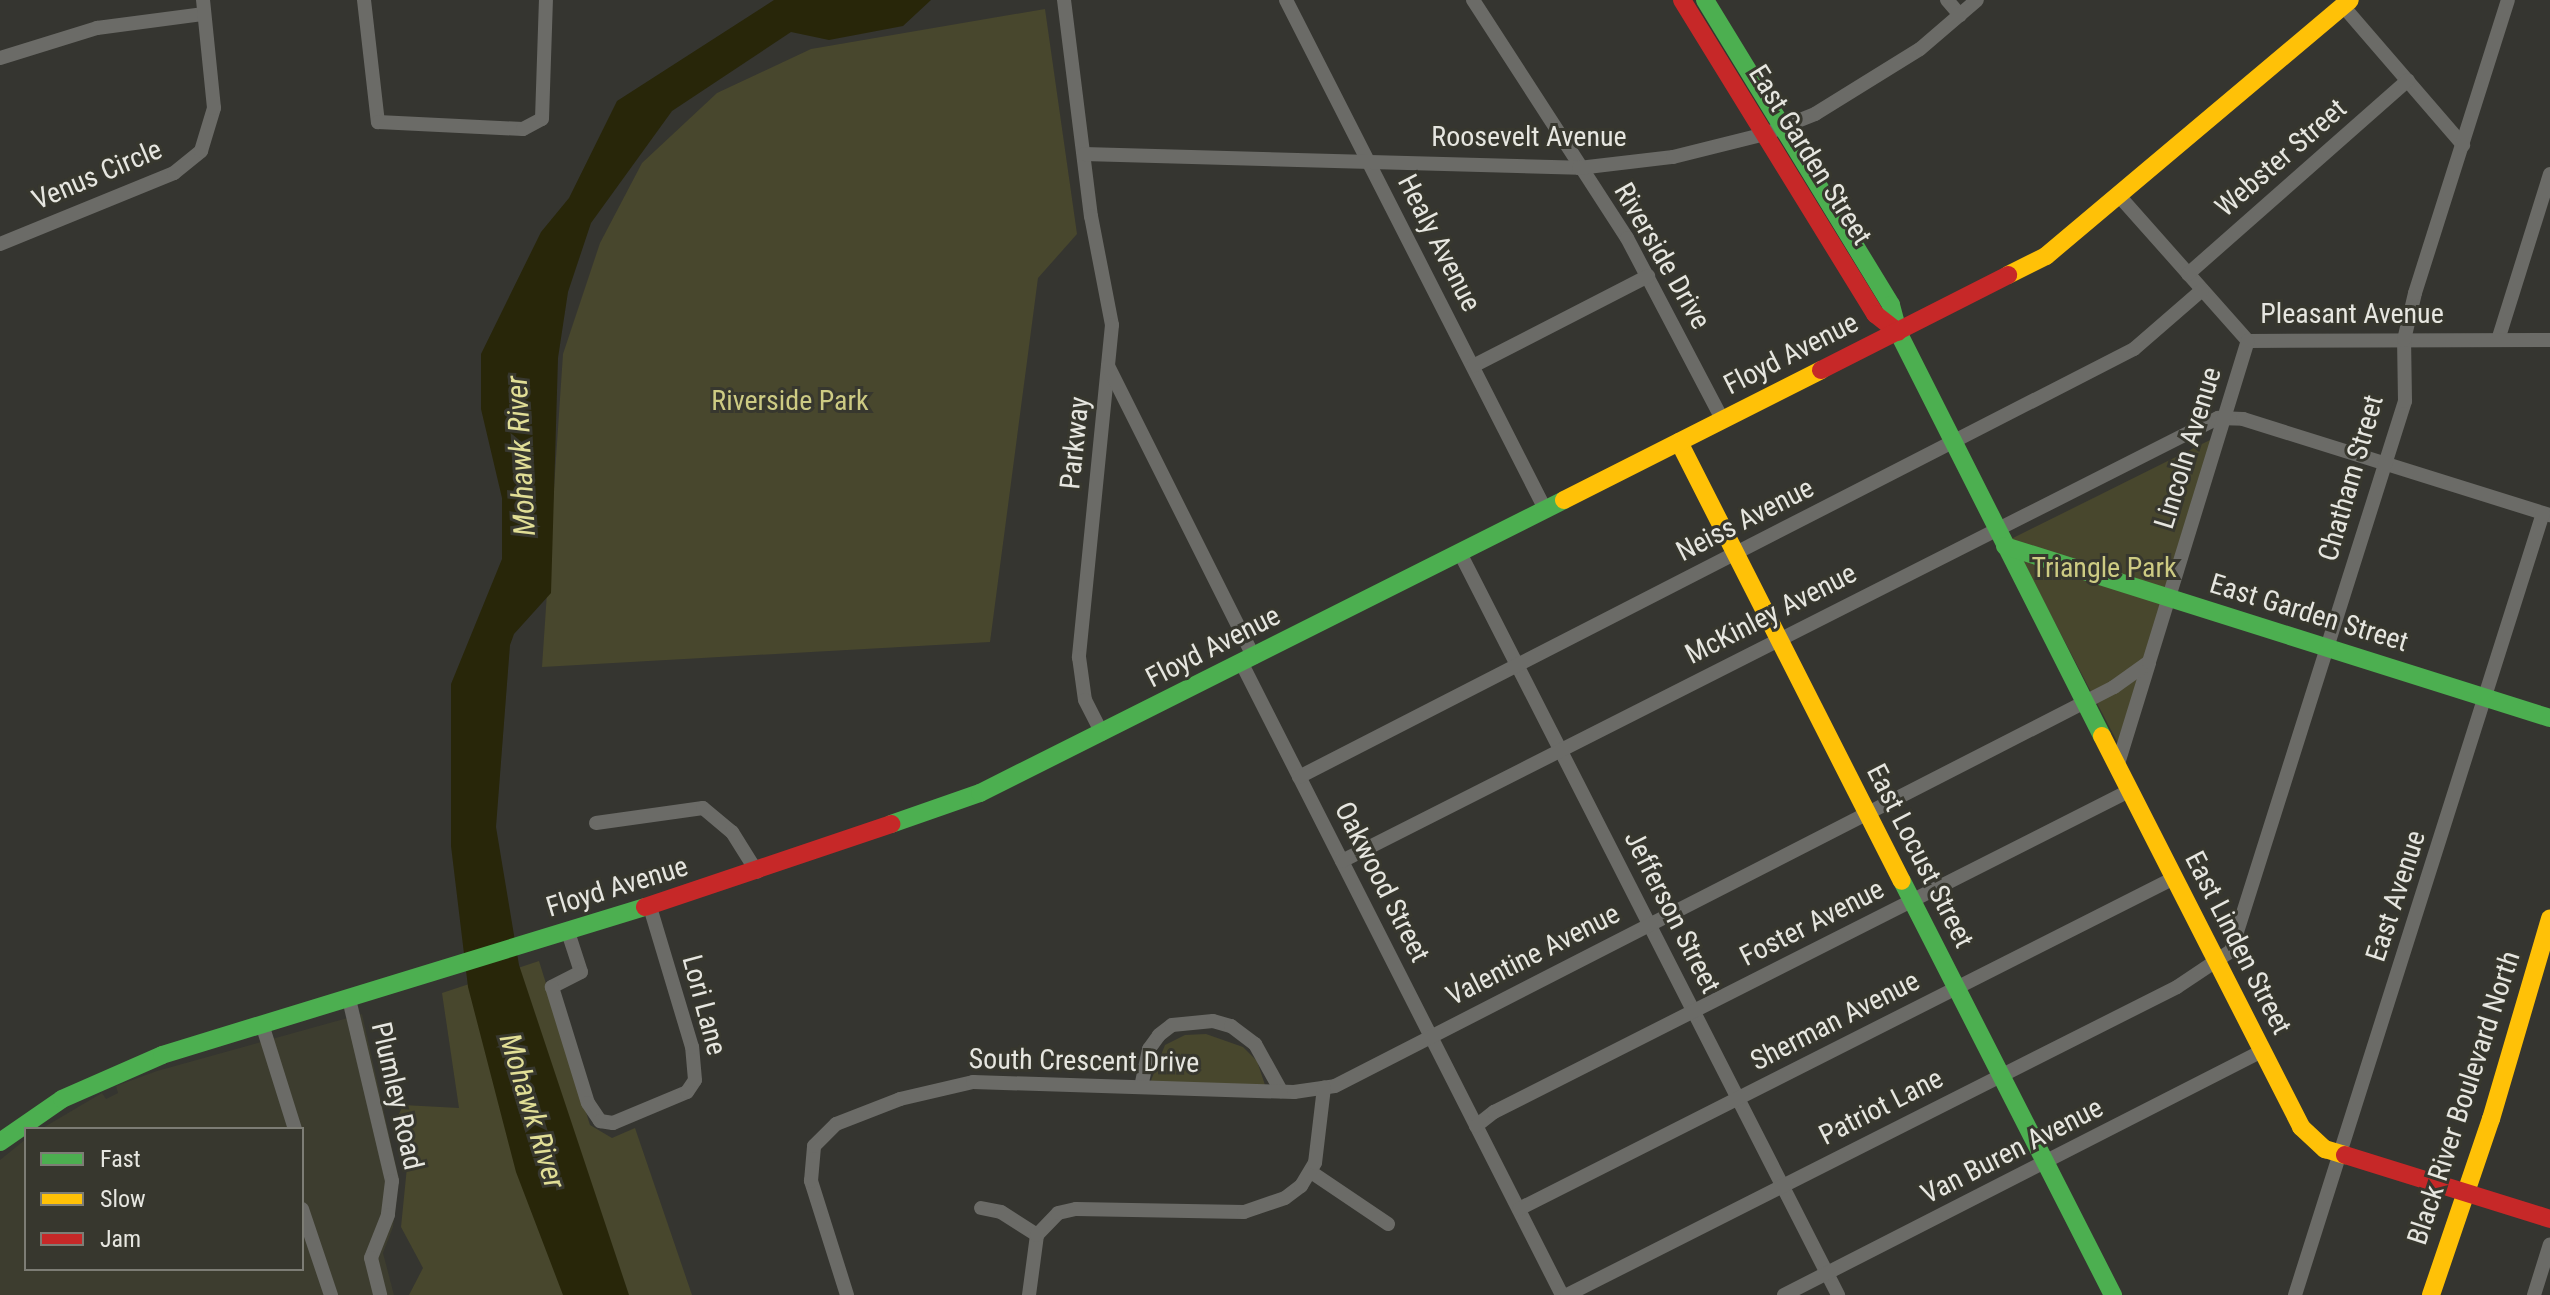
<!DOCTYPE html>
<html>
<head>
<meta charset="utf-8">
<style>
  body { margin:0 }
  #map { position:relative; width:2550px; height:1295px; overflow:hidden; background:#353530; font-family:"Roboto Condensed",sans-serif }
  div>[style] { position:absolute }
  .built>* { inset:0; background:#3d3d2f }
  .green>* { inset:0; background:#48472d }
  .water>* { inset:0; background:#282609 }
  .street>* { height:14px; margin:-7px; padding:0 7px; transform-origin:7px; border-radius:7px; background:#6b6b67 }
  .fast>* { height:18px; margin:-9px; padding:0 9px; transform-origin:9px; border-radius:9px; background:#4caf50 }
  .slow>* { height:18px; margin:-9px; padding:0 9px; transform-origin:9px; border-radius:9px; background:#ffc107 }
  .jam>* { height:18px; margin:-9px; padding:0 9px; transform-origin:9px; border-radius:9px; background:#c62828 }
  span { translate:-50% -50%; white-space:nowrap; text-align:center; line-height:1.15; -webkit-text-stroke:6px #37372e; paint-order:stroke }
  .street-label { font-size:28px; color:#e6e6e0 }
  .park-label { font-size:28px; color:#cdcb83 }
  .water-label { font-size:30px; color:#e1de96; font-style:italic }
  .legend { position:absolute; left:24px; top:1127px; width:280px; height:144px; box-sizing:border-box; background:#37372e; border:2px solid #7d7d75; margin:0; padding:10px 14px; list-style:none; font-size:24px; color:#e6e6e0 }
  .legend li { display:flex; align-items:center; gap:16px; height:40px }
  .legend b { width:40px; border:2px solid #7d7d75 }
</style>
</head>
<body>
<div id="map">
  <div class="built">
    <div style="clip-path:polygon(362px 1014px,399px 1179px,393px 1227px,383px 1253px,394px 1295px,0 1295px,0 1160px,26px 1139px,26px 1269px,302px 1269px,302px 1129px,41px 1129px,102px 1093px,106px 1099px,118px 1093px,116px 1086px,157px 1071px)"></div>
  </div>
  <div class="green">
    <div style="clip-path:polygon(1045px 9px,1077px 234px,1038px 278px,990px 642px,542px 667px,563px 354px,600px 243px,642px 163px,717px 93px,811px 49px)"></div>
    <div style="clip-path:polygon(2212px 439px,2122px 751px,2011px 539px)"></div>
    <div style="clip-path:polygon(539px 961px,590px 1125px,612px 1138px,635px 1128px,692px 1295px,409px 1295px,423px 1268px,401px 1227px,407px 1167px,395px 1123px,403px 1105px,459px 1108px,442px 993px)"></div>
    <div style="clip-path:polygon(1206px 1034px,1243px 1047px,1257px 1061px,1267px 1091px,1148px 1088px,1165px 1045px,1185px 1035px)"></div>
  </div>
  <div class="water">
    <div style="clip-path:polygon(774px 0,931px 0,903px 26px,829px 40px,791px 32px,672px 111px,591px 223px,568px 292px,558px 358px,551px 593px,514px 634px,510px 645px,496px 827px,519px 965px,629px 1295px,563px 1295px,516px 1172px,468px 987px,451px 846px,451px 684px,502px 559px,502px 498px,481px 409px,481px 354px,541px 232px,569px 198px,617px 101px)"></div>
  </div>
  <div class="street">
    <div style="left:364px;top:0;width:123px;rotate:83.5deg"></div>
    <div style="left:378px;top:122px;width:145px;rotate:2.8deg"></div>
    <div style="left:523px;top:129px;width:21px;rotate:-28deg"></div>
    <div style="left:542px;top:119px;width:119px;rotate:-88.1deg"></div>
    <div style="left:1064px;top:0;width:218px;rotate:82.9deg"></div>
    <div style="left:1091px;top:216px;width:111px;rotate:79.1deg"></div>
    <div style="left:1112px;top:325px;width:334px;rotate:95.7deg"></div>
    <div style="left:1079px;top:657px;width:43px;rotate:82.1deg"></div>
    <div style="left:1085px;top:700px;width:38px;rotate:63deg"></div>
    <div style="left:1286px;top:0;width:571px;rotate:63.03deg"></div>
    <div style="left:1473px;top:0;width:283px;rotate:57.1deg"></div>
    <div style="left:1627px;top:238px;width:204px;rotate:62.3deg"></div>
    <div style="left:1947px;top:0;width:20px;rotate:49deg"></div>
    <div style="left:2343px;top:6px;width:184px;rotate:49.2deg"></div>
    <div style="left:0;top:58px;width:102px;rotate:-17.2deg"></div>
    <div style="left:97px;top:28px;width:108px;rotate:-7.5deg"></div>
    <div style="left:1084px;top:154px;width:495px;rotate:1.6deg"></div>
    <div style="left:1579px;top:168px;width:95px;rotate:-6.7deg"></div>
    <div style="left:1673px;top:157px;width:95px;rotate:-14deg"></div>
    <div style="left:1765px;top:134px;width:54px;rotate:-21.8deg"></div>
    <div style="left:1815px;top:114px;width:123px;rotate:-31.8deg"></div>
    <div style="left:1920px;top:49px;width:75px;rotate:-40.7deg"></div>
    <div style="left:2121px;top:198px;width:191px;rotate:48.4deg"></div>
    <div style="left:0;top:244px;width:188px;rotate:-22.2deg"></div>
    <div style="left:174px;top:173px;width:35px;rotate:-39deg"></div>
    <div style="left:201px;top:151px;width:45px;rotate:-73.2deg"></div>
    <div style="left:214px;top:108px;width:109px;rotate:-95.8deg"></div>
    <div style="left:2188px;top:274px;width:293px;rotate:-41.4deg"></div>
    <div style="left:2498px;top:340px;width:174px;rotate:-72.6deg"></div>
    <div style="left:2248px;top:341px;width:302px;rotate:-0.2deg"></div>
    <div style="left:1108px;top:366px;width:326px;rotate:63.4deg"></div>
    <div style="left:1473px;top:366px;width:197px;rotate:-27.2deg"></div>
    <div style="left:1460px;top:553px;width:833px;rotate:63deg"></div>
    <div style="left:1242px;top:664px;width:708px;rotate:63.11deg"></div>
    <div style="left:2117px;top:767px;width:109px;rotate:-72.9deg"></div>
    <div style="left:1299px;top:777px;width:938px;rotate:-27.14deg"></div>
    <div style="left:2134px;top:349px;width:90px;rotate:-40.9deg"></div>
    <div style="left:596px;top:823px;width:108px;rotate:-8deg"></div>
    <div style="left:703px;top:808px;width:38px;rotate:40deg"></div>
    <div style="left:732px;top:832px;width:47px;rotate:58deg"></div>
    <div style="left:1342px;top:861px;width:982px;rotate:-26.83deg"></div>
    <div style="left:2218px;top:418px;width:25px;rotate:2deg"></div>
    <div style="left:2243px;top:419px;width:322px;rotate:17.4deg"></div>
    <div style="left:568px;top:932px;width:42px;rotate:72deg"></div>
    <div style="left:581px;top:972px;width:33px;rotate:153deg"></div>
    <div style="left:552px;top:987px;width:121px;rotate:72.8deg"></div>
    <div style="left:588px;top:1103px;width:22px;rotate:56deg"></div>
    <div style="left:600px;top:1121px;width:13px;rotate:9deg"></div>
    <div style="left:613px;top:1123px;width:80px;rotate:-22.7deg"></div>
    <div style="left:687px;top:1092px;width:14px;rotate:-56deg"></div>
    <div style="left:695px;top:1080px;width:33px;rotate:-95deg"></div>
    <div style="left:692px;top:1047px;width:146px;rotate:-106.7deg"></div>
    <div style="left:349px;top:999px;width:187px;rotate:76.7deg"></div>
    <div style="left:392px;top:1181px;width:34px;rotate:97deg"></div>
    <div style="left:388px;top:1215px;width:46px;rotate:111.6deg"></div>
    <div style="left:371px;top:1258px;width:38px;rotate:76deg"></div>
    <div style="left:262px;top:1024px;width:110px;rotate:72.6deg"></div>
    <div style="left:1141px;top:1087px;width:39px;rotate:-78deg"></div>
    <div style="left:1149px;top:1049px;width:17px;rotate:-54deg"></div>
    <div style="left:1159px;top:1035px;width:16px;rotate:-38deg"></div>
    <div style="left:1172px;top:1025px;width:41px;rotate:-5.6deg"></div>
    <div style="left:1213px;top:1021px;width:19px;rotate:16deg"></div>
    <div style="left:1231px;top:1026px;width:30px;rotate:37deg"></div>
    <div style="left:1255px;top:1044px;width:54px;rotate:61deg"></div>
    <div style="left:1476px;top:1126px;width:23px;rotate:-38deg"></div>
    <div style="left:1494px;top:1112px;width:712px;rotate:-26.82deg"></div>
    <div style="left:1311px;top:1172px;width:93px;rotate:34deg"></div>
    <div style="left:981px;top:1208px;width:20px;rotate:11deg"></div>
    <div style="left:1001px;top:1212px;width:43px;rotate:32.6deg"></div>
    <div style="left:302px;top:1209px;width:91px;rotate:71.4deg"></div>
    <div style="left:1519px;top:1209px;width:734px;rotate:-26.81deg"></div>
    <div style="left:847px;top:1295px;width:120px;rotate:-107.5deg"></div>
    <div style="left:811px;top:1181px;width:35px;rotate:-85deg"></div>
    <div style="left:814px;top:1146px;width:31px;rotate:-45deg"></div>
    <div style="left:836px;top:1124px;width:69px;rotate:-21.3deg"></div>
    <div style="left:900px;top:1099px;width:75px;rotate:-13.1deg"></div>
    <div style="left:973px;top:1082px;width:321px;rotate:1.8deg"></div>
    <div style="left:1294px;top:1092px;width:41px;rotate:-8.3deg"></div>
    <div style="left:1335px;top:1086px;width:875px;rotate:-27.12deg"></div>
    <div style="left:2114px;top:687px;width:43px;rotate:-35.5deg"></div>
    <div style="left:2149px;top:662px;width:336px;rotate:-72.9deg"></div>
    <div style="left:1029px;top:1295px;width:61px;rotate:-82.4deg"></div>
    <div style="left:1037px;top:1235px;width:30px;rotate:-46deg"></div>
    <div style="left:1058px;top:1213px;width:18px;rotate:-13deg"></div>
    <div style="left:1076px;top:1209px;width:168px;rotate:1deg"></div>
    <div style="left:1244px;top:1212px;width:43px;rotate:-18.9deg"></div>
    <div style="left:1285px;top:1198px;width:20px;rotate:-37deg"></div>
    <div style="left:1301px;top:1186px;width:27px;rotate:-59deg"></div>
    <div style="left:1315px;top:1163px;width:76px;rotate:-83.2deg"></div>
    <div style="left:1567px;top:1295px;width:683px;rotate:-26.79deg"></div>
    <div style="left:2177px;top:987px;width:65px;rotate:-33.7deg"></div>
    <div style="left:2231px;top:951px;width:577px;rotate:-72.44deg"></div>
    <div style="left:2405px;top:401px;width:61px;rotate:-90.9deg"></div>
    <div style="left:2404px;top:340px;width:48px;rotate:-76.8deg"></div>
    <div style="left:2415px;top:293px;width:307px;rotate:-72.4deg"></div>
    <div style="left:1784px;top:1295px;width:537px;rotate:-27.04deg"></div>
    <div style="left:2295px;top:1295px;width:820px;rotate:-72.4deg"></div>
    <div style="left:2534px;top:1295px;width:53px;rotate:-72.6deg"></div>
  </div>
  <div class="fast">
    <div style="left:1705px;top:0;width:357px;rotate:58.6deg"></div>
    <div style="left:1891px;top:305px;width:28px;rotate:75deg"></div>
    <div style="left:1898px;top:332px;width:453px;rotate:63.2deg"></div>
    <div style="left:2005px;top:546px;width:571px;rotate:17.52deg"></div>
    <div style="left:891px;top:824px;width:94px;rotate:-19.2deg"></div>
    <div style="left:980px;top:793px;width:653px;rotate:-26.64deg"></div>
    <div style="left:1902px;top:881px;width:465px;rotate:63deg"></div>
    <div style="left:0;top:1142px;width:75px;rotate:-34.7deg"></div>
    <div style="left:62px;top:1099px;width:109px;rotate:-23.7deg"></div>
    <div style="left:162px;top:1055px;width:505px;rotate:-17.04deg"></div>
  </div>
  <div class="slow">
    <div style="left:2008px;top:275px;width:42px;rotate:-26.6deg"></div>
    <div style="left:2046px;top:256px;width:397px;rotate:-40.1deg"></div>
    <div style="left:1679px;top:442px;width:492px;rotate:63.1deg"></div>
    <div style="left:1564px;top:500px;width:288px;rotate:-26.8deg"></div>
    <div style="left:2102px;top:736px;width:439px;rotate:63deg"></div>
    <div style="left:2301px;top:1127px;width:33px;rotate:43deg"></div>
    <div style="left:2325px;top:1149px;width:21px;rotate:17deg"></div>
    <div style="left:2431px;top:1295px;width:186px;rotate:-71.2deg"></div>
    <div style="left:2491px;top:1119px;width:209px;rotate:-73.6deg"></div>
  </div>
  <div class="jam">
    <div style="left:1682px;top:0;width:369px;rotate:58.4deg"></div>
    <div style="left:1875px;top:314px;width:29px;rotate:38deg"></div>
    <div style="left:1821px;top:370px;width:210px;rotate:-26.9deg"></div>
    <div style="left:645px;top:907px;width:260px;rotate:-18.6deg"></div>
    <div style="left:2345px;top:1155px;width:215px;rotate:17.3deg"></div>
  </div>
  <div class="street-label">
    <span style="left:1529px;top:137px">Roosevelt Avenue</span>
    <span style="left:1810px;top:155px;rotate:58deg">East Garden Street</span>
    <span style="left:2281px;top:158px;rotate:-41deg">Webster Street</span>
    <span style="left:97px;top:175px;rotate:-23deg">Venus Circle</span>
    <span style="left:1439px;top:243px;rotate:63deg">Healy Avenue</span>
    <span style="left:1662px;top:256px;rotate:60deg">Riverside Drive</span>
    <span style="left:2352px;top:314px">Pleasant Avenue</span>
    <span style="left:1791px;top:354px;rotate:-27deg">Floyd Avenue</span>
    <span style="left:1075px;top:443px;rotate:-84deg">Parkway</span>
    <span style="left:2188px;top:448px;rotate:-73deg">Lincoln Avenue</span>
    <span style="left:2351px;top:478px;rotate:-74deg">Chatham Street</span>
    <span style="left:1745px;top:520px;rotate:-27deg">Neiss Avenue</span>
    <span style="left:2309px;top:613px;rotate:17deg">East Garden Street</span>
    <span style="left:1771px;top:614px;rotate:-27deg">McKinley Avenue</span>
    <span style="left:1213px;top:647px;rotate:-27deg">Floyd Avenue</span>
    <span style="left:1920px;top:856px;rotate:63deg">East Locust Street</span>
    <span style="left:1382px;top:882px;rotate:63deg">Oakwood Street</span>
    <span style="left:617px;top:887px;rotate:-17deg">Floyd Avenue</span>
    <span style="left:2396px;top:896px;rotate:-72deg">East Avenue</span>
    <span style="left:1672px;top:912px;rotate:63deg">Jefferson Street</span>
    <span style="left:1812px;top:923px;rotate:-27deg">Foster Avenue</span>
    <span style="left:2238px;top:943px;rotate:63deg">East Linden Street</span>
    <span style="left:1533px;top:955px;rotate:-27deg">Valentine Avenue</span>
    <span style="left:704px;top:1005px;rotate:75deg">Lori Lane</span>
    <span style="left:1835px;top:1021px;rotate:-27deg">Sherman Avenue</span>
    <span style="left:1084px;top:1061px;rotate:1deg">South Crescent Drive</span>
    <span style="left:397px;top:1096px;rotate:77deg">Plumley Road</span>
    <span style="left:2464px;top:1098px;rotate:-72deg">Black River Boulevard North</span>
    <span style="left:1881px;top:1107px;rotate:-27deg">Patriot Lane</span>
    <span style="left:2012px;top:1151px;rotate:-27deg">Van Buren Avenue</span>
  </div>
  <div class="park-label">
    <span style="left:790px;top:401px">Riverside Park</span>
    <span style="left:2104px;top:568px">Triangle Park</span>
  </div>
  <div class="water-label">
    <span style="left:521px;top:456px;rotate:-93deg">Mohawk River</span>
    <span style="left:532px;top:1111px;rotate:73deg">Mohawk River</span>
  </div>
  <ul class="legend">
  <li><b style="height:10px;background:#4caf50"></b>Fast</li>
  <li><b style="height:10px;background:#ffc107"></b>Slow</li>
  <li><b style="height:10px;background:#c62828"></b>Jam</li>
  </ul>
</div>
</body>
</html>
